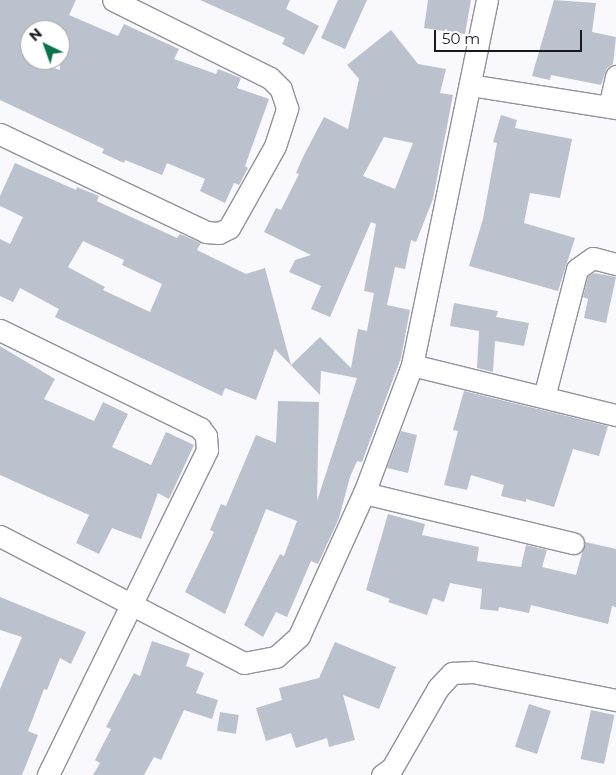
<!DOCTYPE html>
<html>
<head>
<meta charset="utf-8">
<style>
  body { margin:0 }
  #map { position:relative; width:616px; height:775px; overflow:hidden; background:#f8f8fd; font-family:Montserrat,sans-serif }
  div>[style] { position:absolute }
  .building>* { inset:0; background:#bbc2cd; transform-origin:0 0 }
  .roads { filter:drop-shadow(1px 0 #92919d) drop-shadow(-1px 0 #92919d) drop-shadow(0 1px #92919d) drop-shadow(0 -1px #92919d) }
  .street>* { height:21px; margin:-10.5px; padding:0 10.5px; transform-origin:10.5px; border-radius:10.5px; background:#fff }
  span { translate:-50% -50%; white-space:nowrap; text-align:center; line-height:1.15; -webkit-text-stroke:5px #fff; paint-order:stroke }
  .north { position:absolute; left:20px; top:20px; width:50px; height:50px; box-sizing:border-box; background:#fff; border:1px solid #a3a3a5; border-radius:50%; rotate:318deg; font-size:14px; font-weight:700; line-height:20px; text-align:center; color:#19191e }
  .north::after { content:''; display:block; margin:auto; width:18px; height:22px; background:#09734b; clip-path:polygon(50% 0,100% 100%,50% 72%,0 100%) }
  .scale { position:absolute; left:434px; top:30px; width:148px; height:22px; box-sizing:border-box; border:2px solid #19191e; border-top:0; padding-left:6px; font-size:15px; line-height:18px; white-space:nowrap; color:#19191e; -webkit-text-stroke:4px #fff; paint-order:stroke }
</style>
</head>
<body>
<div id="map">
  <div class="building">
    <div style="clip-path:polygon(evenodd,0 0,76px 0,69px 15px,118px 36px,124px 24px,179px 49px,174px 59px,216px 74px,218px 69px,241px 78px,237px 88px,269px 99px,245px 166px,248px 168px,239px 185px,234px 183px,225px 203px,200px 191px,205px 179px,167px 163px,162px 175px,125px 160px,124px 163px,102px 153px,104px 149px,0 100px,0 0,30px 30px,60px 30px,60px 70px,30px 60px,30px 30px)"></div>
    <div style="clip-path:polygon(200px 0,290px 0,286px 9px,319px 26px,304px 55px,282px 44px,285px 38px)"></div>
    <div style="clip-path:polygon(338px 0,367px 0,345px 49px,321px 38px)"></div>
    <div style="clip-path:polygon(428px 0,471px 0,465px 34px,424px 28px)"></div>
    <div style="clip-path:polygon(554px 0,596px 3px,592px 32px,616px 37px,613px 64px,607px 68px,601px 85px,551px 75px,550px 80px,532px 76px)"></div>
    <div style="clip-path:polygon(evenodd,391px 30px,418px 64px,446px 69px,440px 93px,453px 95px,433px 199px,416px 242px,411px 240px,405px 269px,395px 267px,387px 305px,410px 310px,401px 358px,362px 462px,357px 461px,350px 477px,339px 518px,318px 564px,311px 561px,287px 617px,276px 612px,263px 637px,244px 625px,280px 554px,284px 556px,297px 521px,266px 509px,225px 614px,185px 592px,214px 532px,210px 530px,221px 504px,226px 506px,256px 435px,276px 443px,278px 401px,319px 402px,317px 501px,357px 378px,321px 371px,320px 395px,275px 349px,256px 400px,225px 388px,222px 396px,55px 317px,59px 309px,20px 288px,13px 302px,0 296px,0 239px,10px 244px,23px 217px,0 206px,0 196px,15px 163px,76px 190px,77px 187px,99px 196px,97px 201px,103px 204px,177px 238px,180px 234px,201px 243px,197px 250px,246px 274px,265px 268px,291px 365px,320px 337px,351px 368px,358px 329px,367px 331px,374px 293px,364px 291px,376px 224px,371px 222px,330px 317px,311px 309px,321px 286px,289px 272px,295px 260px,311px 255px,264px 232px,276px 208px,281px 210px,299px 174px,296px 173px,303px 157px,324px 117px,348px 129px,359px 79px,347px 65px,391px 30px,384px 137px,413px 143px,395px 189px,363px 176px,384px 137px,391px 30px,83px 241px,124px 260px,122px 265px,162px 284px,150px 312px,103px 290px,105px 287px,68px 267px,83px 241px)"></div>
    <div style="clip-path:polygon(501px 115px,517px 120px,515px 128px,572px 139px,560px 198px,530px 193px,524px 223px,575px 238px,558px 291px,469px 266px,483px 219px,497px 143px,493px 142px)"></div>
    <div style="clip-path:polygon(594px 273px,616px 277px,606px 323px,584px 318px,588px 299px,583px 297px,588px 277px)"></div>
    <div style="clip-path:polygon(454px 303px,498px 311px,496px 317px,529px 323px,524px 346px,495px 341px,493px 372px,477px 368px,479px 331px,450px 326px)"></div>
    <div style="clip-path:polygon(0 346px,55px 379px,44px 399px,94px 421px,103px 402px,128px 414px,112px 447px,151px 465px,166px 432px,194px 445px,169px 499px,158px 493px,141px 539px,112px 528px,99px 554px,76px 543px,89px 515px,0 475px)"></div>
    <div style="clip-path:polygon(464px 391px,608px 426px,599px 456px,573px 449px,554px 507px,526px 499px,526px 502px,501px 496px,504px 485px,471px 475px,467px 490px,444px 485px,458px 431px,453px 430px)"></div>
    <div style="clip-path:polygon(401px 431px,417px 435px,408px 473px,387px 468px)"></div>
    <div style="clip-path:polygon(388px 514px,425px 524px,422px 535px,479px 547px,477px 561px,521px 567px,526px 545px,547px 550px,542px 567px,576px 575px,585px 542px,616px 549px,616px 607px,612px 606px,608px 624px,531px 605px,529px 613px,499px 607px,498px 611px,480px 609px,482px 589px,450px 583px,444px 602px,433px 598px,427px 615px,388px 602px,390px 599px,366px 590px)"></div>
    <div style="clip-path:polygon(0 597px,86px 632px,71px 664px,60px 658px,47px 690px,44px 689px,28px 731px,38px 735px,22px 775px,0 775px,0 689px,22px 637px,0 630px)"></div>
    <div style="clip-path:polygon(152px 641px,190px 654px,186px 666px,204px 673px,196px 693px,218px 700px,212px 719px,184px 710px,161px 760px,154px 757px,144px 775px,93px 775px,100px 763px,95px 760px,111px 729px,106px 727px,134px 673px,140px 676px)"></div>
    <div style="clip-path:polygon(335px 642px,396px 667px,379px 709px,343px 695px,355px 740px,329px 747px,327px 738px,296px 748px,291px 733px,266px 741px,256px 708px,282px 700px,279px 688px,319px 678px)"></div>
    <div style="left:529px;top:704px;width:23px;height:45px;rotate:18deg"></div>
    <div style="left:591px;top:710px;width:24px;height:50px;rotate:12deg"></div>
    <div style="left:220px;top:712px;width:19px;height:19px;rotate:9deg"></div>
  </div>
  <div class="roads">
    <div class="street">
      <div style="left:470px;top:85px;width:148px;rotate:9deg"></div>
      <div style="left:609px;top:107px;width:32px;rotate:-77deg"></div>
      <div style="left:0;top:134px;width:228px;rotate:25.4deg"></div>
      <div style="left:206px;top:232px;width:13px;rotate:4deg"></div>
      <div style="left:219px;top:233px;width:11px;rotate:-27deg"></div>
      <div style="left:229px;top:228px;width:94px;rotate:-60.7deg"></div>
      <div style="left:275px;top:146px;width:40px;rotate:-72deg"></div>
      <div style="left:287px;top:108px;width:20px;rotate:-108deg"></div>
      <div style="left:281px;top:89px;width:16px;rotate:-135deg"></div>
      <div style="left:270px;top:78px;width:175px;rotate:-153.6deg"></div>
      <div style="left:0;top:330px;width:223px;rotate:26.1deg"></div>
      <div style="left:200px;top:428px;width:10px;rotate:53deg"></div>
      <div style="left:206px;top:436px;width:14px;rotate:86deg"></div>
      <div style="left:207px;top:450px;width:362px;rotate:116.1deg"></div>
      <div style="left:412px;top:365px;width:210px;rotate:13.8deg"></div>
      <div style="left:544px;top:397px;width:132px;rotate:-75.5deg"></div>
      <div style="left:577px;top:269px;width:19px;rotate:-35deg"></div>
      <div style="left:593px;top:258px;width:24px;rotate:15deg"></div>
      <div style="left:364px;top:493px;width:215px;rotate:13.5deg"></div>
      <div style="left:0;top:536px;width:275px;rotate:27.5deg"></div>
      <div style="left:244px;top:663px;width:33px;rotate:-11deg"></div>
      <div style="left:276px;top:657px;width:31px;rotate:-42deg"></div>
      <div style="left:299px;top:636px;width:157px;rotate:-65.6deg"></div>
      <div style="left:364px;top:493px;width:137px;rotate:-69.4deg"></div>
      <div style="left:412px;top:365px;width:373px;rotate:-78.4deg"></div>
      <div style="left:382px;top:775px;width:12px;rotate:-35deg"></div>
      <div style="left:392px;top:768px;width:92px;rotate:-60.1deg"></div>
      <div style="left:438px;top:688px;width:21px;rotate:-47deg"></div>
      <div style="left:452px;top:673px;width:21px;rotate:-3deg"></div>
      <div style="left:473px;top:672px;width:146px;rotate:11.1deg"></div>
    </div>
  </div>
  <div class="north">N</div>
  <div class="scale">50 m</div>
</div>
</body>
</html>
